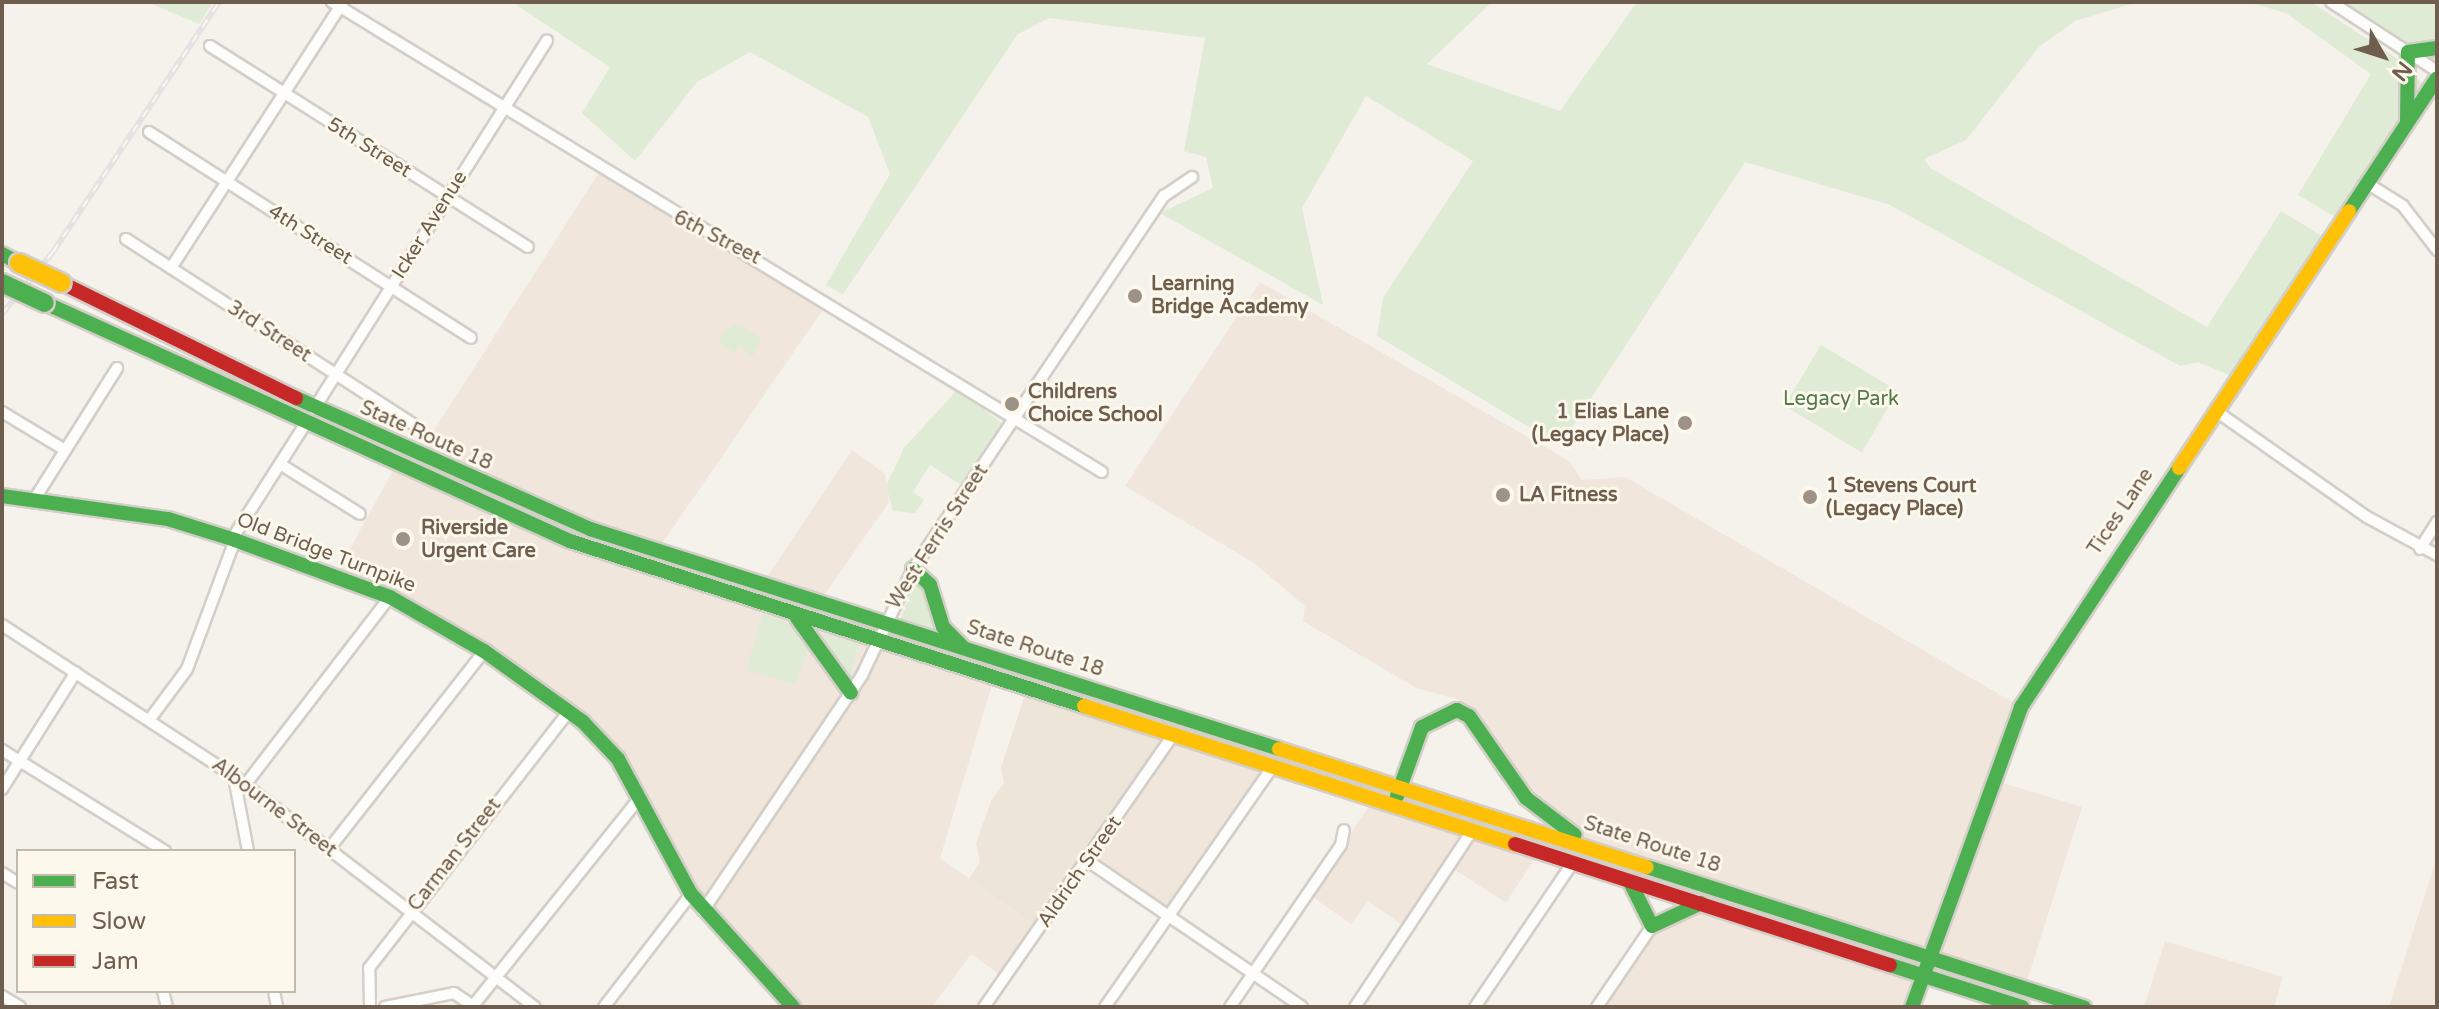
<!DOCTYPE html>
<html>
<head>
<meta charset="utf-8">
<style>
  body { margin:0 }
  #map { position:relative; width:2439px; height:1009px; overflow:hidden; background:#f4f2ea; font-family:"Varela Round",sans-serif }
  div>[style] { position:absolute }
  .residential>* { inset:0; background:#ede5d8 }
  .commercial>* { inset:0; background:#f1e6db }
  .green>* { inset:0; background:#e0ebd6; transform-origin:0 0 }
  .roads { filter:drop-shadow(2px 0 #d3cfc8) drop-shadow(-2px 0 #d3cfc8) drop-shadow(0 2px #d3cfc8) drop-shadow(0 -2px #d3cfc8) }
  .street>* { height:10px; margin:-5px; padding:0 5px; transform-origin:5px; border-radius:5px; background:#fdfdfc }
  .fast>* { height:14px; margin:-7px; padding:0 7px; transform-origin:7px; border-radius:7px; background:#4caf50 }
  .slow>* { height:14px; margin:-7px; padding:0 7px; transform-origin:7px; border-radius:7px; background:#ffc107 }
  .jam>* { height:14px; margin:-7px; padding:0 7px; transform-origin:7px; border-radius:7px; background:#c62828 }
  .rail>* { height:6px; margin-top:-3px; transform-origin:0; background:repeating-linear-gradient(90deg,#fcf8eb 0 9px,#e4e2e3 0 18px); box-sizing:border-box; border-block:2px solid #e4e2e3 }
  .bridges { filter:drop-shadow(2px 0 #d3cdc7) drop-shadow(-2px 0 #d3cdc7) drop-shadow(0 2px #d3cdc7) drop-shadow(0 -2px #d3cdc7) }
  .fast-bridge>* { height:18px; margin:-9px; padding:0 9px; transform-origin:9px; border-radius:9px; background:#4caf50 }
  .slow-bridge>* { height:18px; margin:-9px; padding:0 9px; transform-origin:9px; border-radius:9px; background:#ffc107 }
  .dots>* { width:22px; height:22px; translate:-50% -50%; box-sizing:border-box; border:4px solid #fcf8eb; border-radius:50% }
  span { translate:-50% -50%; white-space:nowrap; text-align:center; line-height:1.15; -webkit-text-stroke:6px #fcf8eb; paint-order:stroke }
  .street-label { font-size:20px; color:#6f5d4e }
  .poi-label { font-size:20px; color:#6f5d4e; font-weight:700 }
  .left { translate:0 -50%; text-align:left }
  .right { translate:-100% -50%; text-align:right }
  .park-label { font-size:20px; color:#53794a }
  .frame { position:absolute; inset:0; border:4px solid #6f5d4e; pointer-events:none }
  .legend { position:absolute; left:16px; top:849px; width:280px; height:144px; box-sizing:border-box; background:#fcf8eb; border:2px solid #c4baac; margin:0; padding:10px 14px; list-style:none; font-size:24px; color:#6f5d4e }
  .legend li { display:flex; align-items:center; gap:16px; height:40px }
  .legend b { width:40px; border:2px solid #c4baac }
  .north { position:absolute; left:2343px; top:16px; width:80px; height:80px; -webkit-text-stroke:6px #fcf8eb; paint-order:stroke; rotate:129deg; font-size:22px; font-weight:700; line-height:32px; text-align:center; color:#6f5d4e }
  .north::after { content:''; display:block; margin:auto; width:28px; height:36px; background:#6f5d4e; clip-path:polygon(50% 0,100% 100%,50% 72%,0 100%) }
</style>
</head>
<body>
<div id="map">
  <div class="residential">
    <div style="clip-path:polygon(1027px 688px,1173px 735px,1040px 929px,969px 879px,980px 862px,976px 843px,992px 799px,1004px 783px,1001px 768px)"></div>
  </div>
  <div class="commercial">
    <div style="clip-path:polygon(600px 171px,830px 299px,657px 551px,417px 457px)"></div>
    <div style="clip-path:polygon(1260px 282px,1569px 461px,1582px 480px,1625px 477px,2021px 707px,1990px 779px,2082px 807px,2025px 987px,1606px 852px,1526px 798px,1457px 699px,1416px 688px,1303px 621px,1305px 606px,1254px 563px,1125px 486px)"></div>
    <div style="clip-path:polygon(852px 450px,885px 474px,889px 502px,818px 604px,761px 586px)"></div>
    <div style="clip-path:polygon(395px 467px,994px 678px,940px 858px,1040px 929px,1004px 978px,971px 954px,932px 1007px,793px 1007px,725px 939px,618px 759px,484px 651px,335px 576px)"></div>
    <div style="clip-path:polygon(1173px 735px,1273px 766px,1168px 919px,1088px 861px)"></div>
    <div style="clip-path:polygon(1374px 799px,1539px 852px,1506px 903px,1449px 866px,1407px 928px,1368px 901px,1351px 924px,1308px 894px)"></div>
    <div style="clip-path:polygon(2437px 857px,2437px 1007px,2389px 1007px)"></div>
    <div style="clip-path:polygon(1690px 904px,1921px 975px,1912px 1007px,1597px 1007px,1652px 926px)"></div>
    <div style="clip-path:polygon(2165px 941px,2283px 977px,2274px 1007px,2144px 1007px)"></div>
  </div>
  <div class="green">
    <div style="clip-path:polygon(147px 2px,213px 2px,199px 24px)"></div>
    <div style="clip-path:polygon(512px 2px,1492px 2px,1427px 64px,1560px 111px,1637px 2px,2138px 2px,2075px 21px,2039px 47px,1966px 140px,1924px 159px,1930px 168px,2207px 327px,2281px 211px,2327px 239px,2229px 375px,2198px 362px,2180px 366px,1890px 205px,1745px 162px,1560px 446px,1377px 336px,1383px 298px,1473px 161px,1366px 96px,1302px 208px,1323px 305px,1160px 213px,1213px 188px,1206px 157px,1184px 151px,1205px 38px,1049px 18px,1018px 34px,843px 294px,826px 285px,890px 174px,868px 117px,750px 52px,697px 82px,635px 161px,582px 113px,610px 67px)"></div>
    <div style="clip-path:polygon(2248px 2px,2311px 2px,2405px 64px,2427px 89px,2342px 221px,2298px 195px,2371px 74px,2286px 13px)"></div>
    <div style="clip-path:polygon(2331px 2px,2437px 2px,2437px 71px)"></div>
    <div style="clip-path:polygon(740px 324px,762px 339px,752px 357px,740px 345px,734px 353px,719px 342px,724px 330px)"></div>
    <div style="left:1821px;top:345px;width:90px;height:71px;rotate:31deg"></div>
    <div style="clip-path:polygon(958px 389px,1003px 424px,963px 486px,930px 465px,913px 492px,924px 500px,915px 513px,893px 511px,886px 486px,904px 448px)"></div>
    <div style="clip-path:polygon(914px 581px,922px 582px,939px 631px,900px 620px)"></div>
    <div style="clip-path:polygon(763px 613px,790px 622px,815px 654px,807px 651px,796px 684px,746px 670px)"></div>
    <div style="clip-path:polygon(820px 633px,860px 644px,850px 678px,826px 646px)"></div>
  </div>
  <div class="roads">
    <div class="street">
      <div style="left:332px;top:2px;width:902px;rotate:31.4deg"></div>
      <div style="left:2331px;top:2px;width:126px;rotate:33.1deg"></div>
      <div style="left:210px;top:46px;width:376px;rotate:32.3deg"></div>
      <div style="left:149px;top:132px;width:382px;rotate:32.6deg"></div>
      <div style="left:2370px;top:185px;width:39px;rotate:32deg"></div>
      <div style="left:2403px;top:206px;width:56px;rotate:52.3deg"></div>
      <div style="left:126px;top:239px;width:340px;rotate:32.8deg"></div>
      <div style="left:171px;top:268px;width:315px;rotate:-57.1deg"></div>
      <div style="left:314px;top:409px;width:436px;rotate:-57.7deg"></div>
      <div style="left:2216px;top:411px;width:184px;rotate:35.1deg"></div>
      <div style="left:2367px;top:517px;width:80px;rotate:28.5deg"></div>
      <div style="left:2px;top:412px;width:74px;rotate:31.1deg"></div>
      <div style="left:280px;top:464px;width:94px;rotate:32deg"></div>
      <div style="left:34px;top:500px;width:156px;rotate:-57.8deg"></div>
      <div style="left:232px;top:539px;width:134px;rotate:-57.5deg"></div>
      <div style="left:2420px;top:549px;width:32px;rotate:-58deg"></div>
      <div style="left:2px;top:625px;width:273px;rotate:33.1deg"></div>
      <div style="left:231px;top:774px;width:383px;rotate:37.5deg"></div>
      <div style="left:150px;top:719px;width:62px;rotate:-53.5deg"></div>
      <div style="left:187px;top:669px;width:138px;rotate:-69.6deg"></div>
      <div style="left:2px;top:750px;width:192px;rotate:31.8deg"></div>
      <div style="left:234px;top:777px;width:75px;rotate:79.3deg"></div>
      <div style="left:245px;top:785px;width:237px;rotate:-52.4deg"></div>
      <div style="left:2px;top:789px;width:138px;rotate:-57.7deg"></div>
      <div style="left:329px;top:849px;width:251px;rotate:-51.9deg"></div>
      <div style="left:1088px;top:861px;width:259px;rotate:34.3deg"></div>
      <div style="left:2px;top:873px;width:19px;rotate:32deg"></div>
      <div style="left:703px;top:911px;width:285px;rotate:-56deg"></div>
      <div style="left:862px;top:675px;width:118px;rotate:-64.3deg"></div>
      <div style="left:913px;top:569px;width:450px;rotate:-56.1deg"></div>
      <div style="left:1164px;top:196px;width:34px;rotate:-34deg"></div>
      <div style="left:163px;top:991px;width:16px;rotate:76deg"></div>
      <div style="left:274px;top:991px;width:16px;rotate:79deg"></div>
      <div style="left:2px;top:996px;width:21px;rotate:31deg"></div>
      <div style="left:370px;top:1007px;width:39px;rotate:-91deg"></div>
      <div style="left:369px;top:968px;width:324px;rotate:-52.1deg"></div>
      <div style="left:385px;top:1007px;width:70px;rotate:-11.5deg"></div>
      <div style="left:454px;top:993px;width:23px;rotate:34deg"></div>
      <div style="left:472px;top:1007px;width:269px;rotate:-51.3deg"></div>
      <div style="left:604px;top:1007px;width:143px;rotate:-52.4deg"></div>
      <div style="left:984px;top:1007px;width:331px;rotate:-55.2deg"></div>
      <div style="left:1105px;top:1007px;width:294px;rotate:-55.1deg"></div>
      <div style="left:1230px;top:1007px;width:196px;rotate:-55.6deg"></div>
      <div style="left:1341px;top:845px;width:15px;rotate:-79deg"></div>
      <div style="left:1355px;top:1007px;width:211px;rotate:-56.4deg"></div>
      <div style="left:1475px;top:1007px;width:175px;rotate:-55.9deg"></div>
      <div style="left:1597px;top:1007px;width:98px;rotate:-55.8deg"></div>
    </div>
    <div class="fast">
      <div style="left:2407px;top:121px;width:69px;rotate:-89.2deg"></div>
      <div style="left:2408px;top:52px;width:29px;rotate:-8deg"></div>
      <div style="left:2349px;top:211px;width:159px;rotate:-56.5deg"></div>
      <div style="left:2px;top:254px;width:19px;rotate:28deg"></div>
      <div style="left:45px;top:303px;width:576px;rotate:24.39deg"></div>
      <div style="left:570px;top:541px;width:540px;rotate:17.8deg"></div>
      <div style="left:296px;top:398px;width:322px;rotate:24deg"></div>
      <div style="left:590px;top:529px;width:723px;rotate:17.71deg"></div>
      <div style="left:2px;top:496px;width:168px;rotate:7.9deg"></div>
      <div style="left:168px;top:519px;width:70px;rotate:17.4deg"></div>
      <div style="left:235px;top:540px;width:165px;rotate:20.2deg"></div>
      <div style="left:390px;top:597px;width:108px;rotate:29.9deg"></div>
      <div style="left:484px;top:651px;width:122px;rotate:35.6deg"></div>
      <div style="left:583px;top:722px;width:51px;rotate:46.6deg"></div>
      <div style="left:618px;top:759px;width:153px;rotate:61.6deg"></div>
      <div style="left:691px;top:894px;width:152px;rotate:47.9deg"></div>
      <div style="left:913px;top:569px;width:23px;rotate:43deg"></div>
      <div style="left:930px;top:585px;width:44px;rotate:72.8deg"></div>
      <div style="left:943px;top:627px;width:27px;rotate:45deg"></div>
      <div style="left:797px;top:618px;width:92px;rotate:54.2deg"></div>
      <div style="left:1397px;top:796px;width:73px;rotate:-70.1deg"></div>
      <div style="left:1422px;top:727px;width:39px;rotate:-26deg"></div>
      <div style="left:1457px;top:710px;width:13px;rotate:27deg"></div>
      <div style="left:1469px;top:716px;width:100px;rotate:55.2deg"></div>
      <div style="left:1526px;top:798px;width:61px;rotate:37.1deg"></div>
      <div style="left:1647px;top:867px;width:459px;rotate:17.8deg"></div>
      <div style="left:1630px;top:882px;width:49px;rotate:63.4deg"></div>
      <div style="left:1652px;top:926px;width:54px;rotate:-25.1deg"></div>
      <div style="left:1890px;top:965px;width:139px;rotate:17.7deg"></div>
      <div style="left:1912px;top:1007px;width:319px;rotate:-70deg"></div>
      <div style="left:2021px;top:707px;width:287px;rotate:-56.5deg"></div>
    </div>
    <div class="slow">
      <div style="left:2179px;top:468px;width:308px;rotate:-56.5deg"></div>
      <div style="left:1084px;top:706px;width:453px;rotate:17.8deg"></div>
      <div style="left:1279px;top:749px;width:386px;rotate:17.8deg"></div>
    </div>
    <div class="jam">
      <div style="left:62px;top:283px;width:261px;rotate:26.2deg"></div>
      <div style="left:1515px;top:844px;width:394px;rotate:17.9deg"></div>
    </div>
  </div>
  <div class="rail">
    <div style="left:2px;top:314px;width:80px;rotate:-50.6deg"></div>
    <div style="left:53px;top:252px;width:300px;rotate:-56.4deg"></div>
  </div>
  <div class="bridges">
    <div class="fast-bridge">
      <div style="left:2px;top:283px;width:47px;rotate:24.9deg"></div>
    </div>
    <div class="slow-bridge">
      <div style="left:19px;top:263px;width:47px;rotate:24.9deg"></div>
    </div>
  </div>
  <div class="dots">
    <div style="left:1135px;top:296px;background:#9e9185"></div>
    <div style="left:1012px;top:404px;background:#9e9185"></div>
    <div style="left:1685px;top:423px;background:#9e9185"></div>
    <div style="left:1503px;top:495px;background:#9e9185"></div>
    <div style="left:1810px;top:497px;background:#9e9185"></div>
    <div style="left:403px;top:539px;background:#9e9185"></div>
  </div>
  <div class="street-label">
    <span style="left:369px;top:148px;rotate:32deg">5th Street</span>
    <span style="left:430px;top:225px;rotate:-58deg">Icker Avenue</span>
    <span style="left:310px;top:235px;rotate:32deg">4th Street</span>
    <span style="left:717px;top:238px;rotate:27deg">6th Street</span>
    <span style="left:269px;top:332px;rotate:33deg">3rd Street</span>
    <span style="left:426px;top:436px;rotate:24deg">State Route 18</span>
    <span style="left:2121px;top:512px;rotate:-56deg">Tices Lane</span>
    <span style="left:938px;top:537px;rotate:-57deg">West Ferris Street</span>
    <span style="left:326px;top:553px;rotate:21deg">Old Bridge Turnpike</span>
    <span style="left:1035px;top:649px;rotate:18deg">State Route 18</span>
    <span style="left:274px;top:808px;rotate:37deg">Albourne Street</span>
    <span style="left:1652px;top:845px;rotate:18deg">State Route 18</span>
    <span style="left:455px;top:855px;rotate:-52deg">Carman Street</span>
    <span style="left:1080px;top:872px;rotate:-55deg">Aldrich Street</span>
  </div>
  <div class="poi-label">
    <span class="left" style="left:1151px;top:296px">Learning<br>Bridge Academy</span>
    <span class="left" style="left:1028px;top:404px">Childrens<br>Choice School</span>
    <span class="right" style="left:1669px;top:424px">1 Elias Lane<br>(Legacy Place)</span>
    <span class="left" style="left:1826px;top:498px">1 Stevens Court<br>(Legacy Place)</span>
    <span class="left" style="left:1519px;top:495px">LA Fitness</span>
    <span class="left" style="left:421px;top:540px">Riverside<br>Urgent Care</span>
  </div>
  <div class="park-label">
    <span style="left:1841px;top:399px">Legacy Park</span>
  </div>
  <div class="frame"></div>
  <ul class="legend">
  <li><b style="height:10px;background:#4caf50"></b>Fast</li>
  <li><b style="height:10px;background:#ffc107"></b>Slow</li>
  <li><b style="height:10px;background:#c62828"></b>Jam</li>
  </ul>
  <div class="north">N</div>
</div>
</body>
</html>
